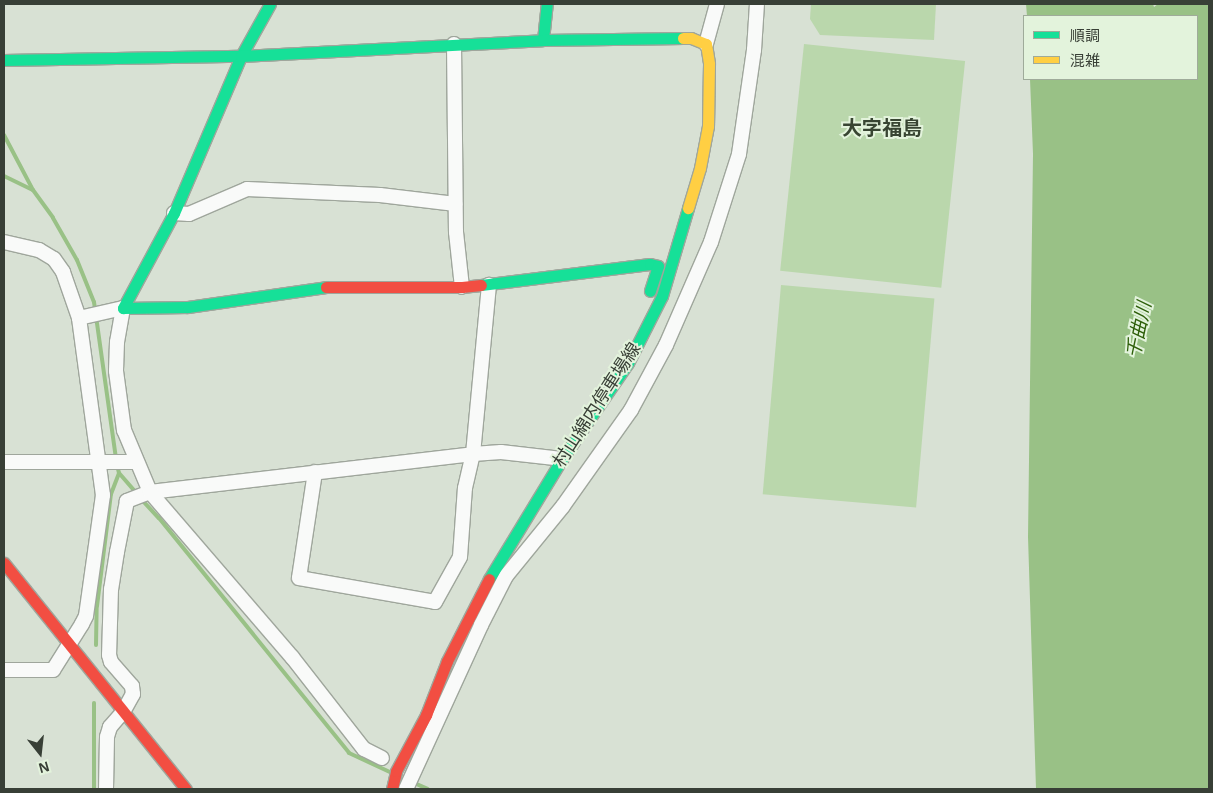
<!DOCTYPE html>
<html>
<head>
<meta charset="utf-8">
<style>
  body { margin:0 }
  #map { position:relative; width:1213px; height:793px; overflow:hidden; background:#d8e1d4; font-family:Arial,"Noto Sans JP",sans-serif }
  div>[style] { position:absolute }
  .green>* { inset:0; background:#bad7ac; transform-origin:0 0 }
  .water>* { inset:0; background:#99c186 }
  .stream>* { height:4px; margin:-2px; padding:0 2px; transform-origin:2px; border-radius:2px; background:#99c186 }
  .roads { filter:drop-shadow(1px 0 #9fa69c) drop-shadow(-1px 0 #9fa69c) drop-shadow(0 1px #9fa69c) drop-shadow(0 -1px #9fa69c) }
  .street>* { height:14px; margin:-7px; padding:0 7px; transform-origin:7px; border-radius:7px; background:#f9faf9 }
  .fast>* { height:11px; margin:-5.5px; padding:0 5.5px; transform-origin:5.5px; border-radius:5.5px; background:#16e098 }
  .slow>* { height:11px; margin:-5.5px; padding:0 5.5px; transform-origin:5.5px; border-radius:5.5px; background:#ffcf43 }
  .jam>* { height:11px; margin:-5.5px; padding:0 5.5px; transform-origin:5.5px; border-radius:5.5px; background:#f24e42 }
  span { translate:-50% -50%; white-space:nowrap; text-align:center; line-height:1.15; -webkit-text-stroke:4px #e3f3dc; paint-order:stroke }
  .street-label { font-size:18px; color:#383f36 }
  .water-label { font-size:19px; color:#2e5f0a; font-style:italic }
  .quarter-label { font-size:20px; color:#384532; font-weight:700 }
  .frame { position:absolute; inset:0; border:5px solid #383f36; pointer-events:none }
  .legend { position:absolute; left:1023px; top:15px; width:175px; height:65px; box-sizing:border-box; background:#e3f3dc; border:1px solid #9fab9a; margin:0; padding:6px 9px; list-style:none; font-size:15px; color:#383f36 }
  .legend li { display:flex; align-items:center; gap:10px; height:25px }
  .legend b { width:25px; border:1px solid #9fab9a }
  .north { position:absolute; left:15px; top:728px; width:50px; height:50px; -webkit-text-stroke:4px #e3f3dc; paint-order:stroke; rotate:164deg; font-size:14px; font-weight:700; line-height:20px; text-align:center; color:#383f36 }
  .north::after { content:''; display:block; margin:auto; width:18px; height:22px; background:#383f36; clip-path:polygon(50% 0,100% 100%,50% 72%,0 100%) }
</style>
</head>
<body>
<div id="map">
  <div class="green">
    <div style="clip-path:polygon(811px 4px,936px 4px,934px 40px,820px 35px,810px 19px)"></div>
    <div style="left:804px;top:44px;width:162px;height:228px;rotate:6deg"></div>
    <div style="left:781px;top:285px;width:154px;height:210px;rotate:5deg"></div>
  </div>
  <div class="water">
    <div style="clip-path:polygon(1026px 4px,1153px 4px,1154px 7px,1158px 4px,1209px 4px,1209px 789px,1036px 789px,1028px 537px,1033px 154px,1030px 79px,1197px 79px,1197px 16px,1027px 16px)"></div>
  </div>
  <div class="stream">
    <div style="left:4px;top:135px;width:62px;rotate:62.2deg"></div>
    <div style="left:33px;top:190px;width:34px;rotate:54deg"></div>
    <div style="left:53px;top:218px;width:48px;rotate:60.3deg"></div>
    <div style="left:77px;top:260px;width:45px;rotate:68deg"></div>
    <div style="left:94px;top:302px;width:158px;rotate:82deg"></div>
    <div style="left:4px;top:176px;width:32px;rotate:26deg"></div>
    <div style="left:119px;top:473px;width:28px;rotate:49deg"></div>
    <div style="left:141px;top:499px;width:26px;rotate:47deg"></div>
    <div style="left:159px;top:518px;width:302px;rotate:51deg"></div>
    <div style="left:349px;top:753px;width:45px;rotate:24.9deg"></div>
    <div style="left:96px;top:645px;width:39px;rotate:-89deg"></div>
    <div style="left:97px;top:606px;width:113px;rotate:-82.9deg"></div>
    <div style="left:111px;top:494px;width:22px;rotate:-69deg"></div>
    <div style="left:119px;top:473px;width:8px;rotate:-104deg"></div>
    <div style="left:412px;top:782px;width:17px;rotate:24deg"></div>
    <div style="left:94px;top:789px;width:86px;rotate:-90deg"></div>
  </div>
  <div class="roads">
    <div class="street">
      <div style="left:454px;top:44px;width:188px;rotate:89.4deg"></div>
      <div style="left:456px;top:232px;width:55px;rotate:83.8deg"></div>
      <div style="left:706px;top:44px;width:41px;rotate:-74.6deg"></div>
      <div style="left:174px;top:213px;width:15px;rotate:4deg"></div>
      <div style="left:189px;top:214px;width:63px;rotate:-23.3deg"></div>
      <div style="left:247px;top:189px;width:133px;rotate:2.6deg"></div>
      <div style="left:380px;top:195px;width:76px;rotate:6.8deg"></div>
      <div style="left:4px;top:242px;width:36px;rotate:13deg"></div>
      <div style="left:39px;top:250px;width:17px;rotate:31deg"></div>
      <div style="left:54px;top:259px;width:16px;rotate:55deg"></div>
      <div style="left:63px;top:272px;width:49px;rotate:70.8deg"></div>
      <div style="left:79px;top:318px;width:179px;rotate:82.3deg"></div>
      <div style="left:103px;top:495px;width:122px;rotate:98deg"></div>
      <div style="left:86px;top:616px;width:9px;rotate:117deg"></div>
      <div style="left:82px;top:624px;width:54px;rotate:122.2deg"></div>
      <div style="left:53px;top:670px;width:49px;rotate:180deg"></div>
      <div style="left:79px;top:318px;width:45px;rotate:-12.8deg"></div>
      <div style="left:123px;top:308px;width:35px;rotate:100deg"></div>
      <div style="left:117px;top:342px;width:29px;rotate:92deg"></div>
      <div style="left:116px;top:371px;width:60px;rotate:82.3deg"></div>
      <div style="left:124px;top:430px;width:67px;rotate:67.2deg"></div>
      <div style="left:150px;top:492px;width:25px;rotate:159deg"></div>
      <div style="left:127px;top:501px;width:52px;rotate:101.1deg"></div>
      <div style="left:117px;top:552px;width:37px;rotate:99deg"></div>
      <div style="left:111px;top:589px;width:66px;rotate:91.7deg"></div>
      <div style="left:109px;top:655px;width:7px;rotate:74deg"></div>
      <div style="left:111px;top:662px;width:32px;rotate:49deg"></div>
      <div style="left:132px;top:686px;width:8px;rotate:83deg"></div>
      <div style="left:133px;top:694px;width:21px;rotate:119deg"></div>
      <div style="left:123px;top:712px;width:20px;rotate:131deg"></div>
      <div style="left:110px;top:727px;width:10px;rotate:107deg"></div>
      <div style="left:107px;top:737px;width:52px;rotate:91.1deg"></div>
      <div style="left:4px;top:462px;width:131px"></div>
      <div style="left:315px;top:472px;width:107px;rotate:98.6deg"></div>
      <div style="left:299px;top:578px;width:138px;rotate:10deg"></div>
      <div style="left:435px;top:602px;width:51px;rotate:-60.9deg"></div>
      <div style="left:460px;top:557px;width:69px;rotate:-85.9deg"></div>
      <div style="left:465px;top:488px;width:35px;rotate:-77deg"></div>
      <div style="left:473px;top:454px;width:170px;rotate:-84.6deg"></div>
      <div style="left:150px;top:492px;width:325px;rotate:-6.7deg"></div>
      <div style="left:473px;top:454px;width:28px;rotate:-4deg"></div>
      <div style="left:501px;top:452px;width:61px;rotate:6.5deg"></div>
      <div style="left:150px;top:492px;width:218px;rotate:49.3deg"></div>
      <div style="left:292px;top:657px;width:117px;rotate:52deg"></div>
      <div style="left:364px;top:749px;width:20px;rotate:27deg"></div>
      <div style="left:406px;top:789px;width:180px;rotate:-65.4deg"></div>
      <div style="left:481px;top:625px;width:55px;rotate:-63deg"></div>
      <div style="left:506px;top:576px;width:90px;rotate:-50.8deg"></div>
      <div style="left:563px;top:506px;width:118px;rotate:-54.7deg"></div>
      <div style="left:631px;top:410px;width:74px;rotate:-61.7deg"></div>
      <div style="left:666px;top:345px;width:112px;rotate:-66.4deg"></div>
      <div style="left:711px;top:242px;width:92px;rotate:-72.3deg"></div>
      <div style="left:739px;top:154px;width:105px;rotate:-81.8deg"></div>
      <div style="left:754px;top:50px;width:46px;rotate:-86.3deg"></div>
    </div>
    <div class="fast">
      <div style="left:270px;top:4px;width:60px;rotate:119.1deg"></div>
      <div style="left:241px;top:56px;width:171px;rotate:113.1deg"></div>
      <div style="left:174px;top:213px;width:108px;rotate:118.2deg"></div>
      <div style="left:123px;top:308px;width:65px;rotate:-0.9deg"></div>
      <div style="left:188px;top:307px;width:139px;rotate:-8.2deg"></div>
      <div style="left:543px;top:40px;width:36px;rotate:-84deg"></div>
      <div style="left:4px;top:60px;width:237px;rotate:-1deg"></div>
      <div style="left:241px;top:56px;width:302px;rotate:-3deg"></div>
      <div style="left:543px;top:40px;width:140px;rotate:-0.8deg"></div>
      <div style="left:481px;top:285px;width:170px;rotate:-7.1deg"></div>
      <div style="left:650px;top:264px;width:8px;rotate:14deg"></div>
      <div style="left:658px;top:266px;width:26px;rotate:108deg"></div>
      <div style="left:489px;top:579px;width:140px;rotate:-58.7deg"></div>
      <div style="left:562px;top:459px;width:116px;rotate:-55.5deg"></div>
      <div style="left:628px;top:363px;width:75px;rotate:-63.1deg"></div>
      <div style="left:662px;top:296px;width:92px;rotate:-73.5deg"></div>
    </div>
    <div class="slow">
      <div style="left:683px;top:38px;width:8px"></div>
      <div style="left:691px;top:38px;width:16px;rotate:22deg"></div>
      <div style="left:706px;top:44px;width:20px;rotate:81deg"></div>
      <div style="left:709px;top:64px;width:62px;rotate:90.9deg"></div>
      <div style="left:708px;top:126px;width:43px;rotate:100.8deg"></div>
      <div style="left:700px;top:168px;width:42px;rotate:106.7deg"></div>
    </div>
    <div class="jam">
      <div style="left:326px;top:287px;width:136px"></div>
      <div style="left:462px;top:287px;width:19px;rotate:-6deg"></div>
      <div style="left:4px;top:563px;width:290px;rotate:51.2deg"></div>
      <div style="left:392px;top:789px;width:18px;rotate:-77deg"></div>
      <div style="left:396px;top:771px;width:64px;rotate:-61.8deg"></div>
      <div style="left:426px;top:715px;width:58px;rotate:-68.7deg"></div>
      <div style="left:447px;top:661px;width:92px;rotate:-62.9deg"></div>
    </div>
  </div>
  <div class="street-label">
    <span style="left:597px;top:405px;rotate:-57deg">村山綿内停車場線</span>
  </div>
  <div class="water-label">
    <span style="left:1139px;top:330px;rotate:-78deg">千曲川</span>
  </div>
  <div class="quarter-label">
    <span style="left:882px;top:128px">大字福島</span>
  </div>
  <div class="frame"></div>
  <ul class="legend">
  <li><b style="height:6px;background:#16e098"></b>順調</li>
  <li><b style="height:6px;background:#ffcf43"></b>混雑</li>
  </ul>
  <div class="north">N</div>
</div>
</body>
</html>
